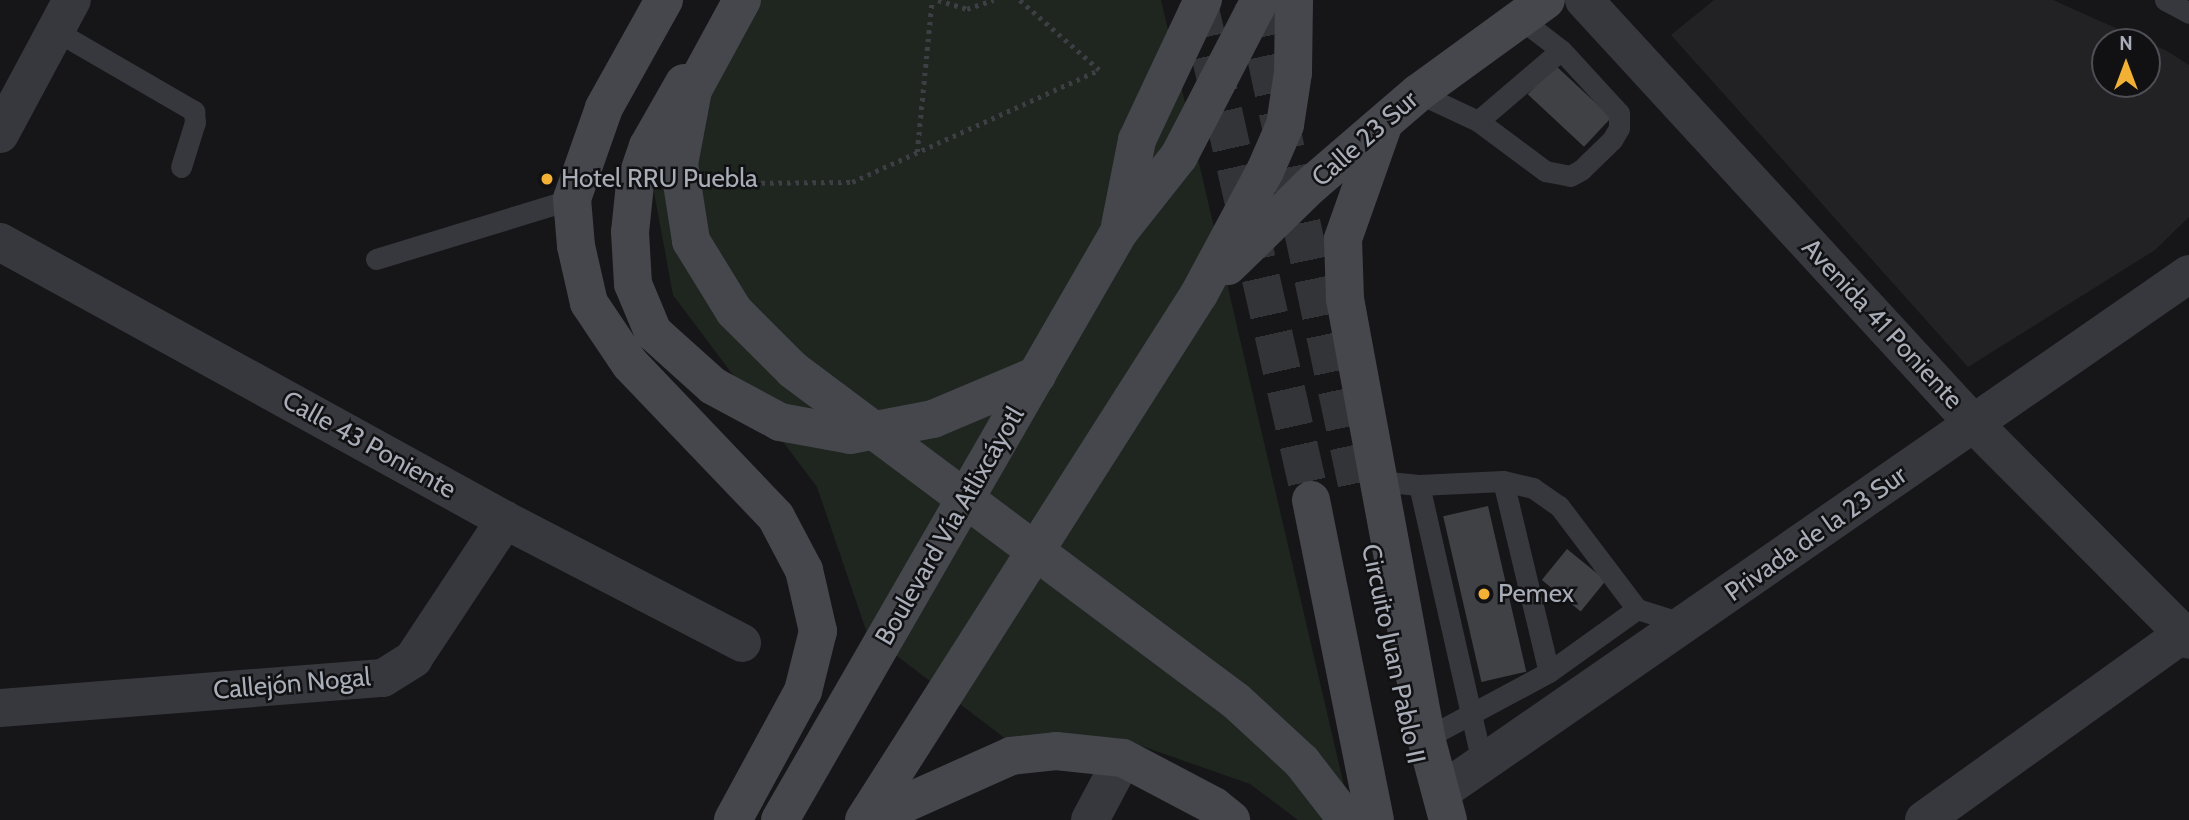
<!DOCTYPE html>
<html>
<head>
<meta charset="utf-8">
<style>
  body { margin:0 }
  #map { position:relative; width:2189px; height:820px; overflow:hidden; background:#161618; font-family:Cabin,sans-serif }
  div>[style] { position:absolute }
  .built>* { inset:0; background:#222225 }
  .green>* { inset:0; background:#1e261f }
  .building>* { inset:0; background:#404145; transform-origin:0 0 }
  .secondary-tunnel>* { height:38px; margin-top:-19px; transform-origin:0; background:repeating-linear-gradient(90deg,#333438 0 38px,transparent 0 57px) }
  .path>* { height:4.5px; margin-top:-2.25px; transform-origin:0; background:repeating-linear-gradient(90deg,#3d3f44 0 3.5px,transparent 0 8.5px) }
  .lane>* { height:21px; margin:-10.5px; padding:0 10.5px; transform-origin:10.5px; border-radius:10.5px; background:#37383d }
  .street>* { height:38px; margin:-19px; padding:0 19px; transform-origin:19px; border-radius:19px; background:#37383d }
  .secondary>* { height:38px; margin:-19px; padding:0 19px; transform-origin:19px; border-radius:19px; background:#45474d }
  .dots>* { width:19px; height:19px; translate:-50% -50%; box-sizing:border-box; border:4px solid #111113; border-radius:50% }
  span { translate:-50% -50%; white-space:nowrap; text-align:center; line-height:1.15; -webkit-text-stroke:5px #111113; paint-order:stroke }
  .street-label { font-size:26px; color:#a8adb8 }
  .poi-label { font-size:26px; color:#a8adb8 }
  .left { translate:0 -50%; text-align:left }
  .north { position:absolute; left:2091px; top:28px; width:70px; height:70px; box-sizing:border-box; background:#111113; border:2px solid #4d4f55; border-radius:50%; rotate:0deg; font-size:19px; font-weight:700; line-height:28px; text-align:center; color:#a8adb8 }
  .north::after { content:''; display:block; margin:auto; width:24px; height:32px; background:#f2b134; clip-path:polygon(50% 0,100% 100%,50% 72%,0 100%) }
</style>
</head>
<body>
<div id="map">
  <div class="built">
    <div style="clip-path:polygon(evenodd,1714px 0,2053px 0,2167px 51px,2189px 65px,2189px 217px,2155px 250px,1968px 367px,1671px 35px,1714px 0,2105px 42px,2147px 42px,2147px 84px,2105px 84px,2105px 42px)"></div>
  </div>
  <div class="green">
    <div style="clip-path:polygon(722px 0,1161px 0,1352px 820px,1298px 820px,1250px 784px,1133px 743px,1015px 746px,867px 633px,817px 487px,673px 295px,644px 138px)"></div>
  </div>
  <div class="building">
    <div style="left:1555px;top:65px;width:77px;height:40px;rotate:43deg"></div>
    <div style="left:1488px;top:506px;width:170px;height:46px;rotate:77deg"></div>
    <div style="left:1567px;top:549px;width:50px;height:40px;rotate:39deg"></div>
  </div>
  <div class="secondary-tunnel">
    <div style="left:1198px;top:0;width:513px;rotate:77.27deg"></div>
    <div style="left:1254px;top:0;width:500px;rotate:78deg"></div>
  </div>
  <div class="path">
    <div style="left:938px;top:0;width:30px;rotate:17deg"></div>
    <div style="left:967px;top:9px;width:28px;rotate:-19deg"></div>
    <div style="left:917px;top:152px;width:153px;rotate:-84.4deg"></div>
    <div style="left:719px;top:183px;width:133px;rotate:-0.4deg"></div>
    <div style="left:852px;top:182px;width:271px;rotate:-24.4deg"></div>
    <div style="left:1099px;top:70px;width:106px;rotate:-138.8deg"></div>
  </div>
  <div class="lane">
    <div style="left:2165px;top:0;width:27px;rotate:28deg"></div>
    <div style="left:56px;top:31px;width:160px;rotate:30.1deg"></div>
    <div style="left:194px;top:111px;width:11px;rotate:85deg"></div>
    <div style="left:195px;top:122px;width:47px;rotate:107.3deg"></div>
    <div style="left:1418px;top:93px;width:66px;rotate:25deg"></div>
    <div style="left:1478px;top:121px;width:84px;rotate:36.7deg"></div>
    <div style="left:1545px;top:171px;width:25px;rotate:11deg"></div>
    <div style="left:1570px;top:176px;width:13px;rotate:-29deg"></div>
    <div style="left:1581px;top:170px;width:43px;rotate:-44.1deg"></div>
    <div style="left:1612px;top:140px;width:14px;rotate:-60deg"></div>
    <div style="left:1619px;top:128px;width:15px;rotate:-90deg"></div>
    <div style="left:1619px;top:113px;width:86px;rotate:-132.6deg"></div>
    <div style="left:1561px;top:50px;width:54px;rotate:-142.5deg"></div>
    <div style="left:1478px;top:121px;width:109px;rotate:-40.5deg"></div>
    <div style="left:376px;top:259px;width:205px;rotate:-17deg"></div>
    <div style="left:1378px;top:481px;width:41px;rotate:5.6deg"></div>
    <div style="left:1419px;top:485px;width:84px;rotate:-2.7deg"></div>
    <div style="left:1503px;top:481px;width:31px;rotate:13deg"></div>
    <div style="left:1533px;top:488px;width:32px;rotate:35deg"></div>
    <div style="left:1559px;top:506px;width:129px;rotate:52.9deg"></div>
    <div style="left:1637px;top:609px;width:50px;rotate:17.4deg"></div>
    <div style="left:1503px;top:481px;width:196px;rotate:76.5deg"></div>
    <div style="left:1419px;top:485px;width:288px;rotate:77.2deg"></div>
    <div style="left:1426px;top:738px;width:140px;rotate:-28.2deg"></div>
    <div style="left:1549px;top:672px;width:108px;rotate:-35.6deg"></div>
  </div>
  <div class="street">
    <div style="left:1584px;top:0;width:577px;rotate:47.39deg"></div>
    <div style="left:1975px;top:425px;width:303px;rotate:45.1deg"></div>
    <div style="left:0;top:134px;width:152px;rotate:-61.8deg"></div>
    <div style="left:0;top:242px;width:576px;rotate:28.83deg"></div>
    <div style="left:505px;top:520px;width:267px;rotate:27.4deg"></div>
    <div style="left:0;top:708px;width:384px;rotate:-4.5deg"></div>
    <div style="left:383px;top:678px;width:36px;rotate:-32deg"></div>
    <div style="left:413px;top:659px;width:167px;rotate:-56.5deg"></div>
    <div style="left:1441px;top:792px;width:910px;rotate:-34.7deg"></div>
    <div style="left:1090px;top:820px;width:70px;rotate:-62deg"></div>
    <div style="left:1924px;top:820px;width:319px;rotate:-35.7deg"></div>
  </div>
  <div class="secondary">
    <div style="left:664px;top:0;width:124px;rotate:119.1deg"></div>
    <div style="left:604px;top:108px;width:96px;rotate:109.4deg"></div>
    <div style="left:572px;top:199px;width:47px;rotate:85.1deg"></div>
    <div style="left:576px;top:246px;width:58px;rotate:77.2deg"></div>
    <div style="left:589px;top:303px;width:73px;rotate:56.1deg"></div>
    <div style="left:630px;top:364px;width:211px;rotate:46.3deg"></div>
    <div style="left:776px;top:517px;width:60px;rotate:62.2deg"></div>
    <div style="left:804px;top:570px;width:63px;rotate:77.1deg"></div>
    <div style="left:818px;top:631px;width:62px;rotate:104deg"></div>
    <div style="left:803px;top:691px;width:147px;rotate:118.5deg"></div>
    <div style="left:742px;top:0;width:102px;rotate:118.6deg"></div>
    <div style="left:693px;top:90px;width:75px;rotate:100.7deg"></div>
    <div style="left:679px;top:164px;width:78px;rotate:81.1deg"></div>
    <div style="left:691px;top:241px;width:82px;rotate:58.4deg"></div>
    <div style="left:734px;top:311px;width:83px;rotate:45deg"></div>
    <div style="left:793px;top:370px;width:553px;rotate:36.77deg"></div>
    <div style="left:1236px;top:701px;width:90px;rotate:42.7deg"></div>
    <div style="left:1302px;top:762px;width:73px;rotate:52.2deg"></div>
    <div style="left:684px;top:83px;width:73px;rotate:119.7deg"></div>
    <div style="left:648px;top:146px;width:40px;rotate:108.9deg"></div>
    <div style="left:635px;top:184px;width:48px;rotate:95.9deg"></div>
    <div style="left:630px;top:232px;width:52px;rotate:86.7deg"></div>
    <div style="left:633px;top:284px;width:52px;rotate:67.4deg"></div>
    <div style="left:653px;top:332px;width:81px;rotate:42deg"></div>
    <div style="left:713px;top:386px;width:76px;rotate:28.2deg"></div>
    <div style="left:780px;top:422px;width:71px;rotate:10.5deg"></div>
    <div style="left:850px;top:435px;width:85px;rotate:-10.9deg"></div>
    <div style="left:933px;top:419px;width:113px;rotate:-22.9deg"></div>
    <div style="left:1384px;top:123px;width:123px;rotate:109.5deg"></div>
    <div style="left:1343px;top:239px;width:60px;rotate:88.1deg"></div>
    <div style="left:1345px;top:299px;width:446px;rotate:79.5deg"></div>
    <div style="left:1426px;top:738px;width:85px;rotate:75deg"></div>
    <div style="left:1120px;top:226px;width:88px;rotate:-78.8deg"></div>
    <div style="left:1137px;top:140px;width:155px;rotate:-64.8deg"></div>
    <div style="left:1228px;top:266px;width:115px;rotate:-44.3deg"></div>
    <div style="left:1310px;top:186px;width:143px;rotate:-40.7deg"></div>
    <div style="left:1418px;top:93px;width:158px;rotate:-36deg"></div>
    <div style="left:1311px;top:500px;width:326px;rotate:78.7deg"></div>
    <div style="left:780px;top:820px;width:679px;rotate:-60.04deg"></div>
    <div style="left:1119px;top:232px;width:97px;rotate:-51.7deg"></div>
    <div style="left:1179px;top:156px;width:176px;rotate:-62.6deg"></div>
    <div style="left:864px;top:820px;width:624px;rotate:-57.51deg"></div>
    <div style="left:1199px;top:294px;width:140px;rotate:-61.8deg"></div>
    <div style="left:1265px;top:171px;width:50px;rotate:-66.5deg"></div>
    <div style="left:1285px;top:125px;width:53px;rotate:-81.3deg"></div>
    <div style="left:1293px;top:73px;width:73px;rotate:-89.2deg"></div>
    <div style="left:868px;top:820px;width:157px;rotate:-24.1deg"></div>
    <div style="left:1011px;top:756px;width:45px;rotate:-6.3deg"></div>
    <div style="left:1056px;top:751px;width:67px;rotate:6deg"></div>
    <div style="left:1123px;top:758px;width:103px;rotate:27.8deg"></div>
    <div style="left:1214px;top:806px;width:22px;rotate:39deg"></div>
  </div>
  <div class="dots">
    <div style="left:547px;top:179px;background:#f2b134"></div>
    <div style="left:1484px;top:594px;background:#f2b134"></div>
  </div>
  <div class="street-label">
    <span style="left:1365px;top:139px;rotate:-41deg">Calle 23 Sur</span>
    <span style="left:1882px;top:324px;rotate:47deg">Avenida 41 Poniente</span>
    <span style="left:369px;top:445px;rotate:29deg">Calle 43 Poniente</span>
    <span style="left:950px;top:526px;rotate:-60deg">Boulevard Vía Atlixcáyotl</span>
    <span style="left:1816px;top:534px;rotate:-35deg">Privada de la 23 Sur</span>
    <span style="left:1393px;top:654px;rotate:78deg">Circuito Juan Pablo II</span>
    <span style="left:292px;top:684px;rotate:-5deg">Callejón Nogal</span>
  </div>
  <div class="poi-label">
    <span class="left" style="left:561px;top:179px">Hotel RRU Puebla</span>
    <span class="left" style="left:1498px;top:594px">Pemex</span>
  </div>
  <div class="north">N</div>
</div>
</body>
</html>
